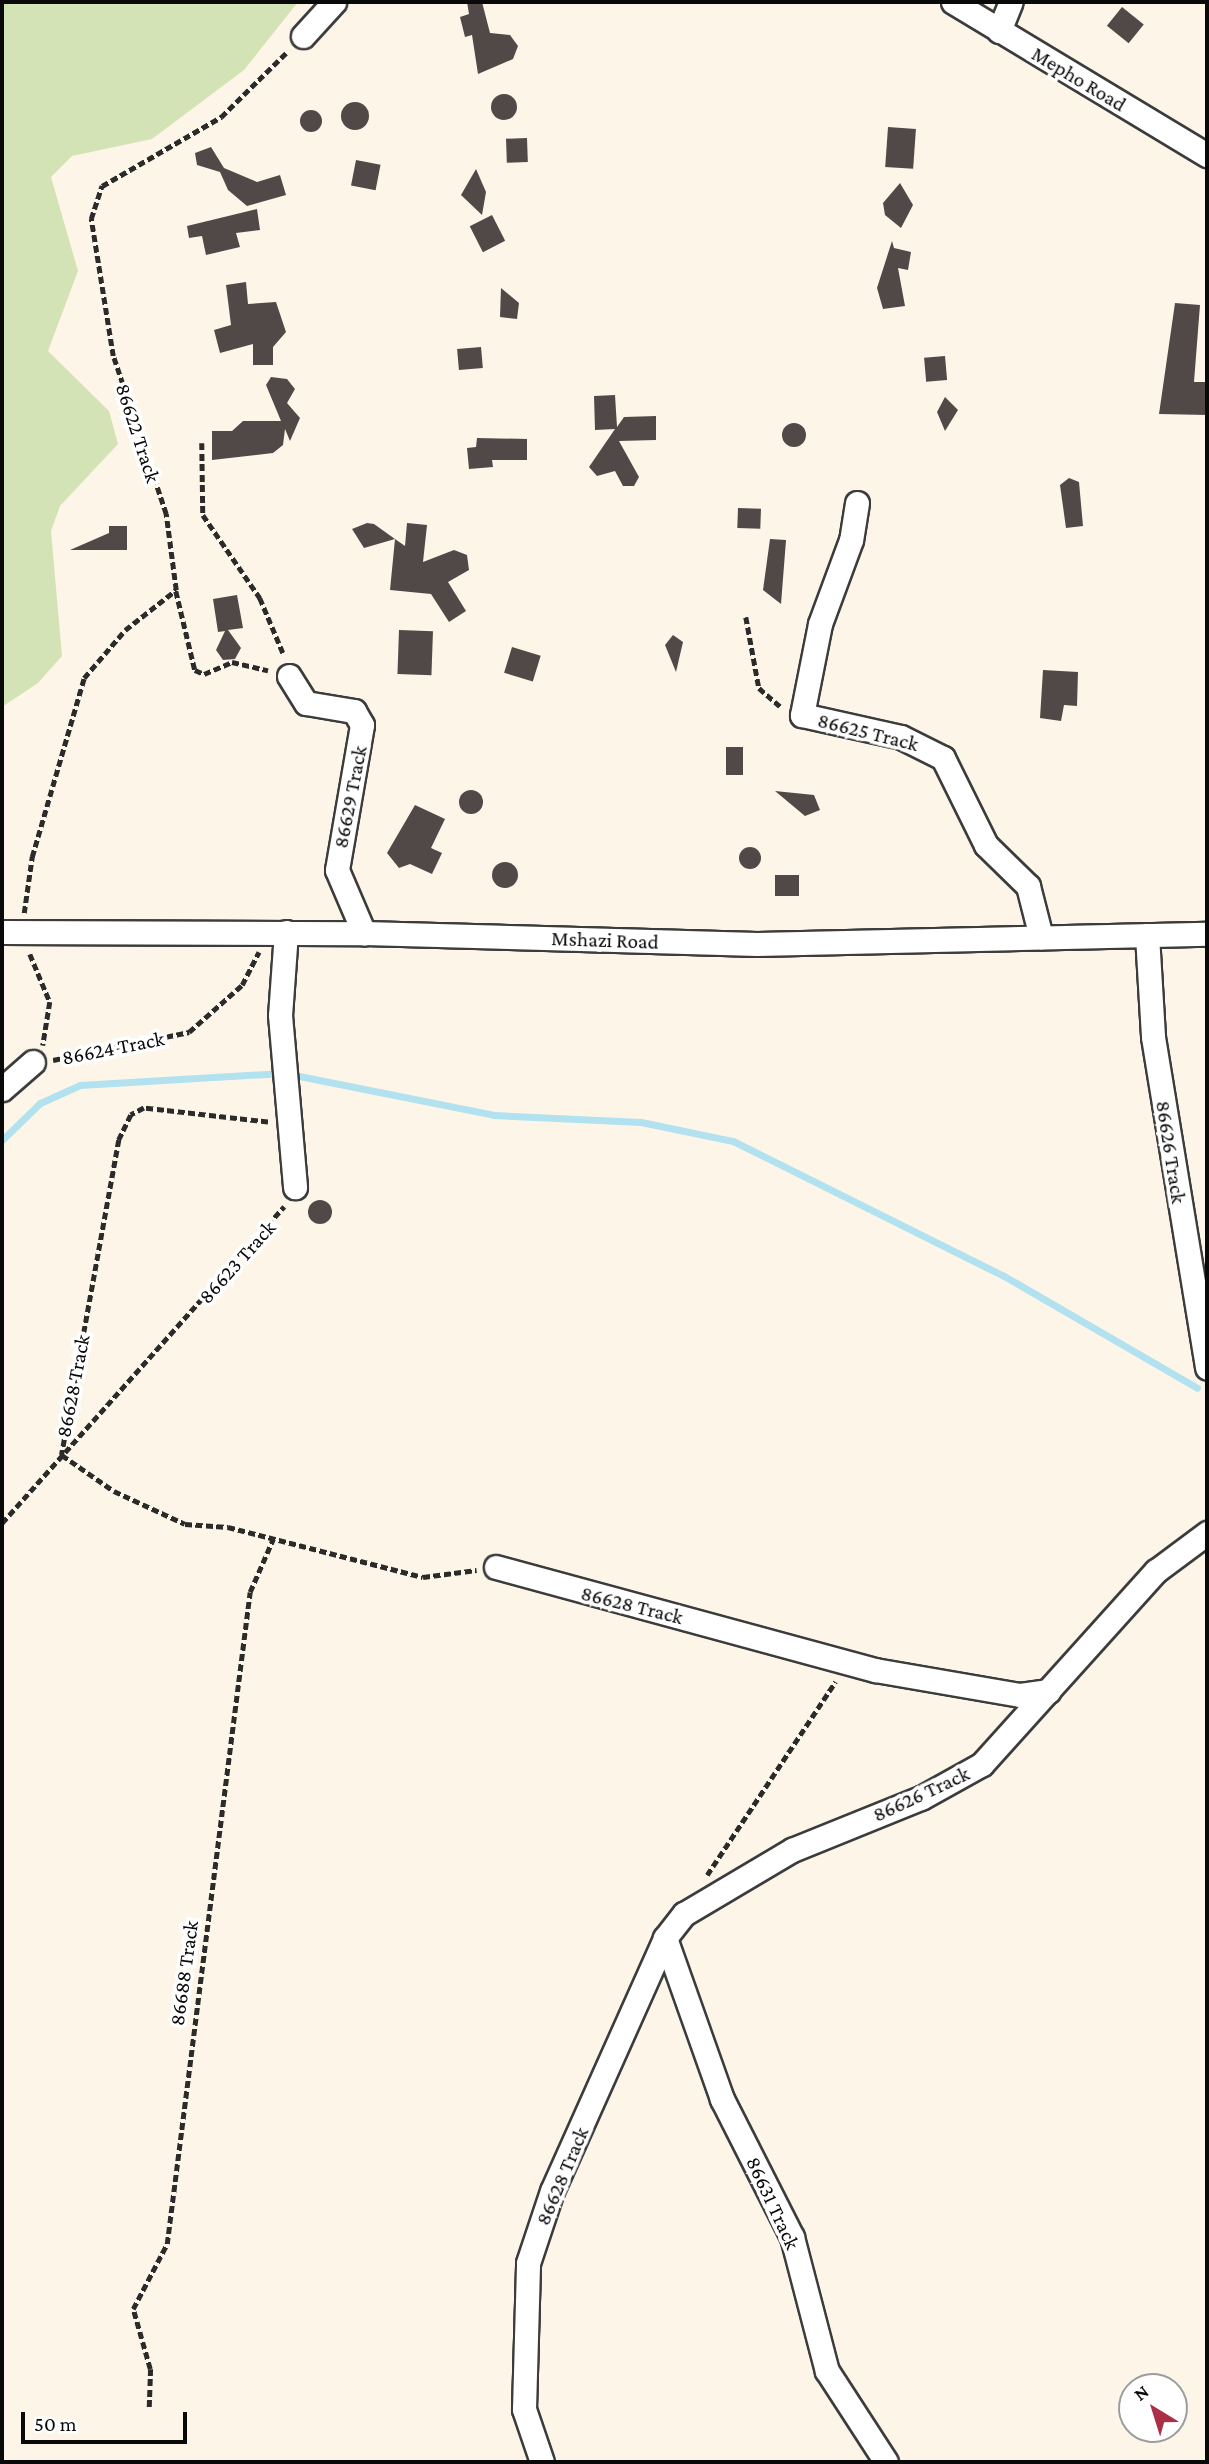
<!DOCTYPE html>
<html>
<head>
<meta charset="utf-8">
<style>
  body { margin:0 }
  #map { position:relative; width:1209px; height:2464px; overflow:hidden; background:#fdf6e8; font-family:"Crimson Pro",serif }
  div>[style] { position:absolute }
  .green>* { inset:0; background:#d4e3b6 }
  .stream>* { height:7px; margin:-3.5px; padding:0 3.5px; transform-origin:3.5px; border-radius:3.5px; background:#b2e1ef }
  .building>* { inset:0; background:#514947; transform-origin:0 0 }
  .round { border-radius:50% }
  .path>* { height:4.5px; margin-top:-2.25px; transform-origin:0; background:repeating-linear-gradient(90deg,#2b2b2b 0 7px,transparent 0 10.5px) }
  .roads { filter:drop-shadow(2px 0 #3c3c3c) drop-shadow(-2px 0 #3c3c3c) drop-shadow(0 2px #3c3c3c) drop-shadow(0 -2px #3c3c3c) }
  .minor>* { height:23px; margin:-11.5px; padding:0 11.5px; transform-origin:11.5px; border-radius:11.5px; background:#fff }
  span { translate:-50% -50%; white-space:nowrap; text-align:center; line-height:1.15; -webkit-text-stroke:7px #fff; paint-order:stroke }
  .street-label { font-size:21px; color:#090909 }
  .frame { position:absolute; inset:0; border:4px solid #090909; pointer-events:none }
  .north { position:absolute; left:1118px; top:2373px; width:70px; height:70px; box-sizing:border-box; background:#fff; border:2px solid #9d9d9d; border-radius:50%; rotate:322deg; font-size:19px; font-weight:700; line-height:28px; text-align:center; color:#090909 }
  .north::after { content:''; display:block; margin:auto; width:24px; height:32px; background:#ab3047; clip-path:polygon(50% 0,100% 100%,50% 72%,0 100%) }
  .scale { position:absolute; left:21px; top:2412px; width:166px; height:32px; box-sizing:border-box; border:4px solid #090909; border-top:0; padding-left:9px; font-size:21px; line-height:24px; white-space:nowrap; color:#090909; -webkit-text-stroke:5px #fff; paint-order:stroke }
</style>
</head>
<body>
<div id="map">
  <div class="green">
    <div style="clip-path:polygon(2px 2px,298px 2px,244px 70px,152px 139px,72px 156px,51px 177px,78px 271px,48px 351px,109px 411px,118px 444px,60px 506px,51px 531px,62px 656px,38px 683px,2px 707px)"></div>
  </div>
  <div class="stream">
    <div style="left:2px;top:1140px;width:53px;rotate:-44.2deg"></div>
    <div style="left:40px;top:1103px;width:44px;rotate:-24.2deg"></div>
    <div style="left:80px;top:1085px;width:204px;rotate:-3.4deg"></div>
    <div style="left:284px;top:1073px;width:214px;rotate:11.3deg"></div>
    <div style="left:494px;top:1115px;width:147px;rotate:2.7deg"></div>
    <div style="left:641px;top:1122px;width:94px;rotate:11.7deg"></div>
    <div style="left:733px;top:1141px;width:303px;rotate:26.5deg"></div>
    <div style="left:1004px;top:1276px;width:223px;rotate:30.1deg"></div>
  </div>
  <div class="building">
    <div style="clip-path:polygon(467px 2px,482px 2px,490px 33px,510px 35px,518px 46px,513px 59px,478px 74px,472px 35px,465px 37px,460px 17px,469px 14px)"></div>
    <div style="left:1122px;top:7px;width:28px;height:24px;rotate:39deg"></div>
    <div class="round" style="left:491px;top:94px;width:26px;height:26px"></div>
    <div class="round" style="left:341px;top:102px;width:28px;height:28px"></div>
    <div class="round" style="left:300px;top:110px;width:22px;height:22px"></div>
    <div style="left:888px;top:127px;width:28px;height:40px;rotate:4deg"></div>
    <div style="left:527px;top:138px;width:24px;height:21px;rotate:88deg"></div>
    <div style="clip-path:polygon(211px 147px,224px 168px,257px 182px,280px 175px,286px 195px,247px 206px,228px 190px,220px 172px,197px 165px,195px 153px)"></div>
    <div style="left:356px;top:160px;width:25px;height:26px;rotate:11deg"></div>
    <div style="clip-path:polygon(476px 169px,486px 192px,482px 215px,461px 195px)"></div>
    <div style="clip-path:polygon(900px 183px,913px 205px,901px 228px,885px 215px,883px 203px)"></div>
    <div style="clip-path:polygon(257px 209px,260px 230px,236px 233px,240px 247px,206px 255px,202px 236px,189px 238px,187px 226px)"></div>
    <div style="left:492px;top:215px;width:29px;height:25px;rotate:63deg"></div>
    <div style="clip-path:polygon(892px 241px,894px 248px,911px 252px,908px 270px,898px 268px,905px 306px,883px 309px,877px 288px)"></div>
    <div style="clip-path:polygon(246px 282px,248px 304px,276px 302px,286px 332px,273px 347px,273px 365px,253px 365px,253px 344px,220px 353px,214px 330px,231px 325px,226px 285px)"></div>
    <div style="clip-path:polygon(501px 288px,519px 303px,517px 319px,500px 317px)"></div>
    <div style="clip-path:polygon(1175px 303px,1200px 305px,1194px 382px,1207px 382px,1207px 415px,1159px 414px)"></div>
    <div style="left:481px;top:347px;width:21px;height:24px;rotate:85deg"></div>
    <div style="left:945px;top:356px;width:24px;height:21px;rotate:85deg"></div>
    <div style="clip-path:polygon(271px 377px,287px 379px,295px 389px,287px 403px,300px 418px,290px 441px,285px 429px,283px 445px,273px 453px,212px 460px,212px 431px,232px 431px,243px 421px,281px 421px,266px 385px)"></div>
    <div style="clip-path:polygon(615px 395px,617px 427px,624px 417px,656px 416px,656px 440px,619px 441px,639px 477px,634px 486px,623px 486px,615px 471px,597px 476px,589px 467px,615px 429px,595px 430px,594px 396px)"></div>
    <div style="clip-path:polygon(945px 397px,958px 410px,945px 431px,937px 412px)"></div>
    <div class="round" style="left:782px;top:423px;width:24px;height:24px"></div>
    <div style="clip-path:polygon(477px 438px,527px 439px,527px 460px,492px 460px,493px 467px,469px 469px,467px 448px,476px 447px)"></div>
    <div style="clip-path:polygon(1069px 478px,1079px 482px,1083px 526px,1066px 528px,1060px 485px)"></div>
    <div style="left:738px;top:508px;width:23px;height:20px;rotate:2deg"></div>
    <div style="clip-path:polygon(367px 523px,374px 524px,395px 539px,364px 548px,352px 529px)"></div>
    <div style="clip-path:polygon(407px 523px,427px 525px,423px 562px,454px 550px,467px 555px,469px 570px,448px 582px,466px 611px,449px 622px,431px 594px,390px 590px,395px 539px,405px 546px)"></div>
    <div style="clip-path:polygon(109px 526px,127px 526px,127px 550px,70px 550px,109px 533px)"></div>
    <div style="clip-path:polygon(770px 539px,786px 540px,781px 604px,763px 590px)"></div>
    <div style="clip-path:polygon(237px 595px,243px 628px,228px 630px,241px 648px,235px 659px,223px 660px,216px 650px,225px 631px,218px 632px,213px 599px)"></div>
    <div style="left:399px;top:630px;width:34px;height:44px;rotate:2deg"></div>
    <div style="clip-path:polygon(673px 635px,683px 642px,676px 672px,665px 645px)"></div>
    <div style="left:512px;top:647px;width:30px;height:27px;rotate:17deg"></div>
    <div style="clip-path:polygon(1043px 670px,1078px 672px,1077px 706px,1064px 705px,1061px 721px,1040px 718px)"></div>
    <div style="left:726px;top:747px;width:17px;height:28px"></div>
    <div class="round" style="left:459px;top:790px;width:24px;height:24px"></div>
    <div style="clip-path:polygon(775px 791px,814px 795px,820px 810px,805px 816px)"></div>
    <div style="clip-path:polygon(415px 805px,445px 819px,431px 848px,442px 853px,432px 874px,410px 864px,399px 868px,387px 853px)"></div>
    <div class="round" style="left:739px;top:847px;width:22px;height:22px"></div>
    <div class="round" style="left:492px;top:862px;width:26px;height:26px"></div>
    <div style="left:799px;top:875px;width:21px;height:24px;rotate:90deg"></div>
    <div class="round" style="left:308px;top:1200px;width:24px;height:24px"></div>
  </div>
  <div class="path">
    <div style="left:202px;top:443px;width:72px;rotate:89.2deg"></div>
    <div style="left:203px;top:515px;width:101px;rotate:55.5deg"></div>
    <div style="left:260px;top:598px;width:62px;rotate:67.2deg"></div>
    <div style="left:176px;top:591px;width:81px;rotate:76.5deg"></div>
    <div style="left:195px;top:670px;width:10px;rotate:24deg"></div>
    <div style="left:204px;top:674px;width:30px;rotate:-23deg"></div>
    <div style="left:232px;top:662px;width:37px;rotate:13deg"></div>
    <div style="left:746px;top:617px;width:72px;rotate:79.6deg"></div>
    <div style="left:759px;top:688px;width:29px;rotate:41deg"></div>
    <div style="left:24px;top:913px;width:57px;rotate:-81.9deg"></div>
    <div style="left:32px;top:857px;width:186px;rotate:-73.8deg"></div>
    <div style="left:84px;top:678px;width:63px;rotate:-49.5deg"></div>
    <div style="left:125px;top:630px;width:65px;rotate:-38.1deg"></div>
    <div style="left:176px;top:590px;width:77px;rotate:-97.5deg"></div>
    <div style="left:166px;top:514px;width:167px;rotate:-108.5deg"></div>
    <div style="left:113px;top:356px;width:139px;rotate:-99.1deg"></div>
    <div style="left:91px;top:219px;width:35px;rotate:-72deg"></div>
    <div style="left:102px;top:186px;width:138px;rotate:-30.1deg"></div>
    <div style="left:221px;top:117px;width:94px;rotate:-44.6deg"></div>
    <div style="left:30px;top:954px;width:52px;rotate:67.4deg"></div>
    <div style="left:50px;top:1002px;width:44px;rotate:99.2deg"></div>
    <div style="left:53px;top:1060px;width:139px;rotate:-11.6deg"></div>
    <div style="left:189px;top:1032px;width:71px;rotate:-41.6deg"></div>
    <div style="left:242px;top:985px;width:37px;rotate:-63deg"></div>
    <div style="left:268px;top:1122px;width:125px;rotate:-173.6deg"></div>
    <div style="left:144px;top:1108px;width:15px;rotate:152deg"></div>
    <div style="left:131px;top:1115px;width:28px;rotate:116deg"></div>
    <div style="left:119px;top:1140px;width:320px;rotate:100.3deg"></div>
    <div style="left:62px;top:1455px;width:63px;rotate:34.7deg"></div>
    <div style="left:114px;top:1491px;width:78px;rotate:24.9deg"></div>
    <div style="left:185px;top:1524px;width:43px;rotate:4deg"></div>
    <div style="left:228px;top:1527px;width:201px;rotate:14.4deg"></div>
    <div style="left:423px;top:1577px;width:54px;rotate:-7.4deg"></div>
    <div style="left:2px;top:1523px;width:424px;rotate:-48.3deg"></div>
    <div style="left:707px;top:1875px;width:232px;rotate:-56.4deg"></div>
    <div style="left:149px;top:2407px;width:38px;rotate:-88deg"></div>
    <div style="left:150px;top:2369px;width:62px;rotate:-105.8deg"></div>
    <div style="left:133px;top:2309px;width:73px;rotate:-62.4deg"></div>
    <div style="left:167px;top:2244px;width:657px;rotate:-82.75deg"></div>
    <div style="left:250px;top:1592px;width:58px;rotate:-66.5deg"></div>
  </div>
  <div class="roads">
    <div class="minor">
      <div style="left:953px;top:2px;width:297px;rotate:31.1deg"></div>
      <div style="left:999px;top:31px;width:31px;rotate:-68deg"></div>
      <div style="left:303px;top:36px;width:46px;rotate:-47.6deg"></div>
      <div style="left:857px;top:503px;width:37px;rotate:99deg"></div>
      <div style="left:851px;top:540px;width:90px;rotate:110.3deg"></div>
      <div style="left:820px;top:624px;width:93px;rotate:101.2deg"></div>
      <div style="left:802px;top:715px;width:101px;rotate:12.5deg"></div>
      <div style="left:901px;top:737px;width:47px;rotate:26.6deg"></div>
      <div style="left:943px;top:758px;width:97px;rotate:63.7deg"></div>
      <div style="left:986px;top:845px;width:59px;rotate:44.3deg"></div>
      <div style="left:1028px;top:886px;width:53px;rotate:75.7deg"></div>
      <div style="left:289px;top:676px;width:32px;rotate:58deg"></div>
      <div style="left:306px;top:703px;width:49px;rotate:9.5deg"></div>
      <div style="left:354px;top:711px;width:16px;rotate:60deg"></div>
      <div style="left:362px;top:725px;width:147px;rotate:99.8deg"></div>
      <div style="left:337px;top:870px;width:69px;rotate:66.8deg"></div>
      <div style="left:2px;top:932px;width:362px;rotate:0.2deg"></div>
      <div style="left:364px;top:933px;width:393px;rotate:1.6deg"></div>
      <div style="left:757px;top:944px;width:450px;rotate:-1.3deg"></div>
      <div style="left:286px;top:932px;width:83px;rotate:94.1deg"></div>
      <div style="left:280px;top:1015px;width:173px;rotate:85deg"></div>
      <div style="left:1147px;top:935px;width:102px;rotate:86.6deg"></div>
      <div style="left:1153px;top:1037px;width:335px;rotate:80.7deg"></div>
      <div style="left:2px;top:1089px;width:41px;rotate:-41.1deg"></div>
      <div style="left:496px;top:1567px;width:393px;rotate:15.2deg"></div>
      <div style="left:875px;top:1670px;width:147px;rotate:9.8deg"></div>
      <div style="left:1020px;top:1695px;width:29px;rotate:-8deg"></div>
      <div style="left:665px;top:1938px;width:171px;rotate:70.5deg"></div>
      <div style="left:722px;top:2099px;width:155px;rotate:63.1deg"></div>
      <div style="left:792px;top:2237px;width:138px;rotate:75.4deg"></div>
      <div style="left:827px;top:2371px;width:108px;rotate:57deg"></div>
      <div style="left:542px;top:2462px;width:56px;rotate:-108.8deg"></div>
      <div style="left:524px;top:2409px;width:146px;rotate:-88.4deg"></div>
      <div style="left:528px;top:2263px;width:76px;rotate:-71.6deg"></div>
      <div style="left:552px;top:2191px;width:277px;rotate:-65.9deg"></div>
      <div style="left:665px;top:1938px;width:31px;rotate:-52deg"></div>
      <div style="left:684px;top:1914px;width:126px;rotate:-30.7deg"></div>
      <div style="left:792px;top:1850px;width:139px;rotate:-22deg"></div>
      <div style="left:921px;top:1798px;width:70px;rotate:-29.1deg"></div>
      <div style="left:982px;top:1764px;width:260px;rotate:-48deg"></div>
      <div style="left:1156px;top:1571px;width:64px;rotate:-36.7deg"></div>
    </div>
  </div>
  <div class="street-label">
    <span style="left:1079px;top:79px;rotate:31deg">Mepho Road</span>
    <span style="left:138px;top:433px;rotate:72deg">86622 Track</span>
    <span style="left:868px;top:732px;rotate:14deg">86625 Track</span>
    <span style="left:350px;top:797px;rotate:-79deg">86629 Track</span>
    <span style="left:605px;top:940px;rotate:2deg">Mshazi Road</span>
    <span style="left:113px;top:1048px;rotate:-11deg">86624 Track</span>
    <span style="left:1171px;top:1152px;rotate:81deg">86626 Track</span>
    <span style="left:237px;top:1262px;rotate:-48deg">86623 Track</span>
    <span style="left:73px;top:1386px;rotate:-79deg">86628 Track</span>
    <span style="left:632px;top:1605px;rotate:14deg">86628 Track</span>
    <span style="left:921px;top:1794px;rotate:-25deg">86626 Track</span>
    <span style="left:184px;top:1973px;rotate:-82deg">86688 Track</span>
    <span style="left:562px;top:2176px;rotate:-67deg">86628 Track</span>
    <span style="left:773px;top:2203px;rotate:65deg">86631 Track</span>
  </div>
  <div class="frame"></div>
  <div class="north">N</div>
  <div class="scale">50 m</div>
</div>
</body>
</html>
